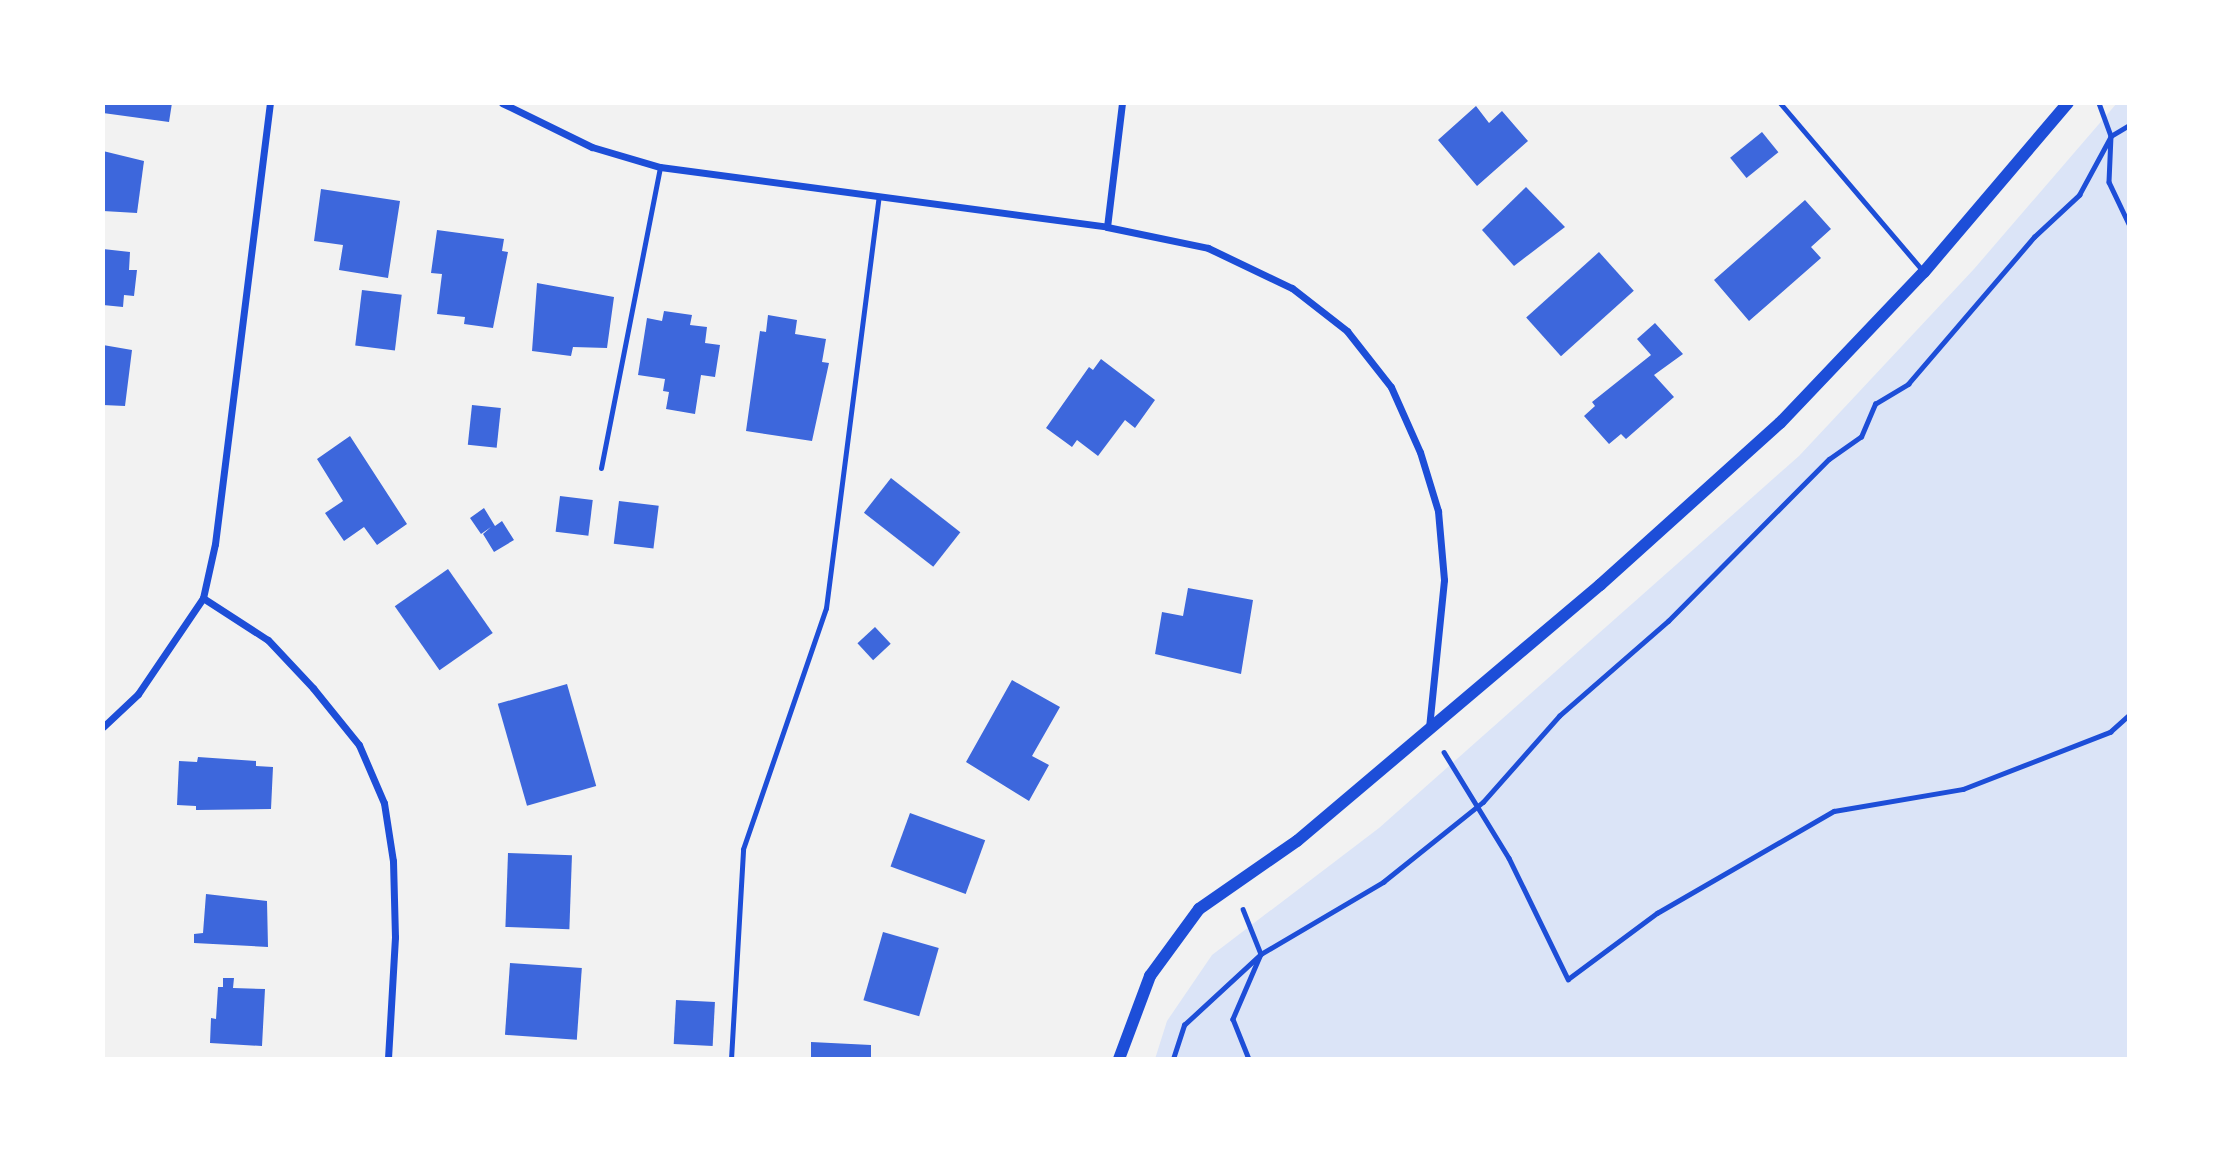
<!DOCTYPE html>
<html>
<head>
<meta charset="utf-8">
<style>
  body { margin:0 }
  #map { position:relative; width:2232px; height:1162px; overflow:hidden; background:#f2f2f2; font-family:Manrope,sans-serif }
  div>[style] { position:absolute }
  .green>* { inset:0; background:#dbe4f7 }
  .building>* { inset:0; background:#3d67dc; transform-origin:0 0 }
  .path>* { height:4.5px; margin:-2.25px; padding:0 2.25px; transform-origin:2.25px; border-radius:2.25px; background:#1d4ed8 }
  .service>* { height:5px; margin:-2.5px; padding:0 2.5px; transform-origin:2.5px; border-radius:2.5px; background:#1d4ed8 }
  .minor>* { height:7px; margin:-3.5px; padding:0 3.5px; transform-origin:3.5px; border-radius:3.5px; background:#1d4ed8 }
  .tertiary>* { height:12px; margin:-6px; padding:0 6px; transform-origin:6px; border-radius:6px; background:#1d4ed8 }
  span { translate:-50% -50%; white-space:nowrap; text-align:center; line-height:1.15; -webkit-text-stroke:5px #fff; paint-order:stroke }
  .frame { position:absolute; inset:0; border:105px solid #fff; pointer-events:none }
</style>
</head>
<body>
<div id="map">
  <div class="green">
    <div style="clip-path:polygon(2117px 103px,2129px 103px,2129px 1059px,1155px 1059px,1167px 1021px,1212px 955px,1379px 828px,1799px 456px,1974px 269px)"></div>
  </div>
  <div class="building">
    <div style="clip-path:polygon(103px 103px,172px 103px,169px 122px,103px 113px)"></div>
    <div style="clip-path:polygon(1476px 106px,1489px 123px,1502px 111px,1528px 141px,1477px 186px,1438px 140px)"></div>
    <div style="left:1762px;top:132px;width:26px;height:41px;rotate:51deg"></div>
    <div style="clip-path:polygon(103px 151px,144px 161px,137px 213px,103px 211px)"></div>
    <div style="clip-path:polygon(1526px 187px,1565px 227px,1514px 266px,1482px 230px)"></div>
    <div style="clip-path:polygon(321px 189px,400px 201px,388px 278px,339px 270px,343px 245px,314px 241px)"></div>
    <div style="clip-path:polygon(1805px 200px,1831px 229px,1811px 247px,1821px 258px,1749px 321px,1714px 280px)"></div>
    <div style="clip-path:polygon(437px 230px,504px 239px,502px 251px,508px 252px,493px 328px,464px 324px,465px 317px,437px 314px,442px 274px,431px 273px)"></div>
    <div style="clip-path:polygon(103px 249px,130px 252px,129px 270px,137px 270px,134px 296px,124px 295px,123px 307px,103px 305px)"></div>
    <div style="left:1599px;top:252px;width:52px;height:98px;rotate:48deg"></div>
    <div style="clip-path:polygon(537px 283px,614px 297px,607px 348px,573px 347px,571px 356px,532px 351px)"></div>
    <div style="left:362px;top:290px;width:40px;height:56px;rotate:7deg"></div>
    <div style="clip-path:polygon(664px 311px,692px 315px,690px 325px,707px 327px,705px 343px,720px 345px,715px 377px,701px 375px,695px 414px,666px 409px,669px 392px,663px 391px,665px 379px,638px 375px,647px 318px,662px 321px)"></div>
    <div style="clip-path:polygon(768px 315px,797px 320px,795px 334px,826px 339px,822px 362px,829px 363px,812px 441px,746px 431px,760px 331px,766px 332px)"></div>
    <div style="clip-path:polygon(1655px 323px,1683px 354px,1654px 375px,1674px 397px,1626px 439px,1621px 434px,1609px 444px,1584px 416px,1595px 406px,1592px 402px,1651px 355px,1637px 339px)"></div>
    <div style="clip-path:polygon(103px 345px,132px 350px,125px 406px,103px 405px)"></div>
    <div style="clip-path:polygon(1101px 359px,1155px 400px,1135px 428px,1125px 420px,1098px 456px,1077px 440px,1072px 447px,1046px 428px,1089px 367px,1093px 370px)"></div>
    <div style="left:472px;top:405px;width:29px;height:40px;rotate:6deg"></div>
    <div style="clip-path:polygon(350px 436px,407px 524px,377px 545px,364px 527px,344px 541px,325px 513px,343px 501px,317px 459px)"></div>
    <div style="left:891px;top:478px;width:88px;height:44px;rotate:38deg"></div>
    <div style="left:560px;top:496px;width:33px;height:36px;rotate:7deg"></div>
    <div style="left:619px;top:501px;width:40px;height:43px;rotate:7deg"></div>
    <div style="clip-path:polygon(484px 508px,495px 526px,502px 521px,514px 540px,494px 552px,483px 534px,491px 527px,481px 534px,470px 518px)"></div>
    <div style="left:448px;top:569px;width:78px;height:65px;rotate:55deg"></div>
    <div style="clip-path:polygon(1188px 588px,1253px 600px,1241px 674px,1155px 654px,1162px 612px,1183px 616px)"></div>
    <div style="left:875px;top:627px;width:23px;height:24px;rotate:47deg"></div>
    <div style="clip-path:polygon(1012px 680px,1060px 707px,1032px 756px,1049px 765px,1029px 801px,966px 762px)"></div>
    <div style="left:567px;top:684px;width:106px;height:72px;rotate:74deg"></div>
    <div style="clip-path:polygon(198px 757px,256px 761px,256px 766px,273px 767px,271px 809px,196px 810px,196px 806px,177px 805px,179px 761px,197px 762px)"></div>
    <div style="left:910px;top:813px;width:80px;height:57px;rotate:20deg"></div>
    <div style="left:508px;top:853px;width:64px;height:74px;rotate:2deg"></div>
    <div style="clip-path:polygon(206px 894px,267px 901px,268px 947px,194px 943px,194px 934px,203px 933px)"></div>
    <div style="left:883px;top:932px;width:58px;height:71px;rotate:16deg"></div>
    <div style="left:510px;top:963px;width:72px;height:72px;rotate:4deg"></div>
    <div style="clip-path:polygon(223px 978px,234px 978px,233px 988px,265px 989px,262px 1046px,210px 1043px,211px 1018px,216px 1019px,218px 987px,223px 987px)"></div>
    <div style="left:676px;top:1000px;width:39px;height:44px;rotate:3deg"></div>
    <div style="clip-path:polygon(811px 1042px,871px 1045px,871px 1059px,811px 1059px)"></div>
  </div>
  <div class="path">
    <div style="left:2099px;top:103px;width:35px;rotate:70deg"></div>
    <div style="left:2111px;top:136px;width:46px;rotate:92.5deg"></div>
    <div style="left:2109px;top:182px;width:47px;rotate:64.5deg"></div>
    <div style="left:2111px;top:136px;width:21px;rotate:-31deg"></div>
    <div style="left:1444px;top:752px;width:124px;rotate:58.5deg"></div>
    <div style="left:1509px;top:858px;width:135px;rotate:64deg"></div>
    <div style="left:1568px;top:979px;width:111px;rotate:-36.6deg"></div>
    <div style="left:1657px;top:913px;width:204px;rotate:-30deg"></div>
    <div style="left:1834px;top:811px;width:131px;rotate:-9.7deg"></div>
    <div style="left:1963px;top:789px;width:158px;rotate:-21.2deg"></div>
    <div style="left:2110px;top:732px;width:25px;rotate:-42deg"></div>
    <div style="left:1243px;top:909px;width:48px;rotate:68.2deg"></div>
    <div style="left:1261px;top:954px;width:71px;rotate:113.3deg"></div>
    <div style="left:1233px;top:1019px;width:43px;rotate:68.2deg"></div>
    <div style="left:1173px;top:1059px;width:36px;rotate:-72deg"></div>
    <div style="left:1184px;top:1025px;width:105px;rotate:-42.7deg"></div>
    <div style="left:1261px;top:954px;width:142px;rotate:-30.5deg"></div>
    <div style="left:1383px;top:882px;width:128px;rotate:-38.7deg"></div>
    <div style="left:1483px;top:802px;width:115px;rotate:-48.5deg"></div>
    <div style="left:1559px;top:716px;width:145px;rotate:-41.1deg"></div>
    <div style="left:1668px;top:621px;width:228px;rotate:-45.2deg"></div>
    <div style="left:1829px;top:459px;width:39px;rotate:-35deg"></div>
    <div style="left:1861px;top:437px;width:36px;rotate:-67deg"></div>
    <div style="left:1875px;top:404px;width:39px;rotate:-31deg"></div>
    <div style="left:1908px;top:384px;width:194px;rotate:-49.4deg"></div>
    <div style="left:2034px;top:237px;width:62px;rotate:-43deg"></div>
    <div style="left:2079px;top:195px;width:67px;rotate:-61.5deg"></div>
  </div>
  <div class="service">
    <div style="left:1780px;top:103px;width:222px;rotate:49.6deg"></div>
    <div style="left:601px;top:468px;width:307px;rotate:-78.9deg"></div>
    <div style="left:731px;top:1059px;width:210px;rotate:-86.7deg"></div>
    <div style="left:743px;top:849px;width:255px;rotate:-71deg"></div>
    <div style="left:826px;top:608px;width:415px;rotate:-82.7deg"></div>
  </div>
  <div class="minor">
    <div style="left:502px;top:103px;width:100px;rotate:26.1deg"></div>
    <div style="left:592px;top:147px;width:71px;rotate:16.4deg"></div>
    <div style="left:660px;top:167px;width:451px;rotate:7.6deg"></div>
    <div style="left:1107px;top:227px;width:103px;rotate:11.7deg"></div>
    <div style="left:1208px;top:248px;width:93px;rotate:25.5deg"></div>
    <div style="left:1292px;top:288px;width:70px;rotate:38deg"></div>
    <div style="left:1347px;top:331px;width:71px;rotate:51.8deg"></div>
    <div style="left:1391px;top:387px;width:71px;rotate:66deg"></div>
    <div style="left:1420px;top:452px;width:62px;rotate:73deg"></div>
    <div style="left:1438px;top:511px;width:69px;rotate:85deg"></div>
    <div style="left:1444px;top:580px;width:149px;rotate:95.8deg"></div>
    <div style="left:1107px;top:227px;width:125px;rotate:-83.1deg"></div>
    <div style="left:203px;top:598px;width:77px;rotate:32.9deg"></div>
    <div style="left:268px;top:640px;width:66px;rotate:46.8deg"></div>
    <div style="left:313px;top:688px;width:73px;rotate:51.1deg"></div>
    <div style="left:359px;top:745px;width:63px;rotate:66.7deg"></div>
    <div style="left:384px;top:803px;width:59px;rotate:81.2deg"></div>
    <div style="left:393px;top:861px;width:76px;rotate:88.5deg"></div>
    <div style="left:395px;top:937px;width:122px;rotate:93.3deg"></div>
    <div style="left:103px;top:727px;width:48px;rotate:-43.3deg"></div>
    <div style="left:138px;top:694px;width:116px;rotate:-55.9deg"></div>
    <div style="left:203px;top:598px;width:55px;rotate:-77.5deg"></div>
    <div style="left:215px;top:544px;width:444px;rotate:-82.9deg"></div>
  </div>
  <div class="tertiary">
    <div style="left:1119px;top:1059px;width:89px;rotate:-69.5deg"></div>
    <div style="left:1150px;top:976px;width:83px;rotate:-53.8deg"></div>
    <div style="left:1199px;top:909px;width:119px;rotate:-34.8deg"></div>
    <div style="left:1297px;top:841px;width:397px;rotate:-40.2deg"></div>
    <div style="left:1600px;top:585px;width:242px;rotate:-42deg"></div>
    <div style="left:1780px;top:423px;width:209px;rotate:-46.4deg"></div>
    <div style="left:1924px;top:272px;width:222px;rotate:-49.6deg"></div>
  </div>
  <div class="frame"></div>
</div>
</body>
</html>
